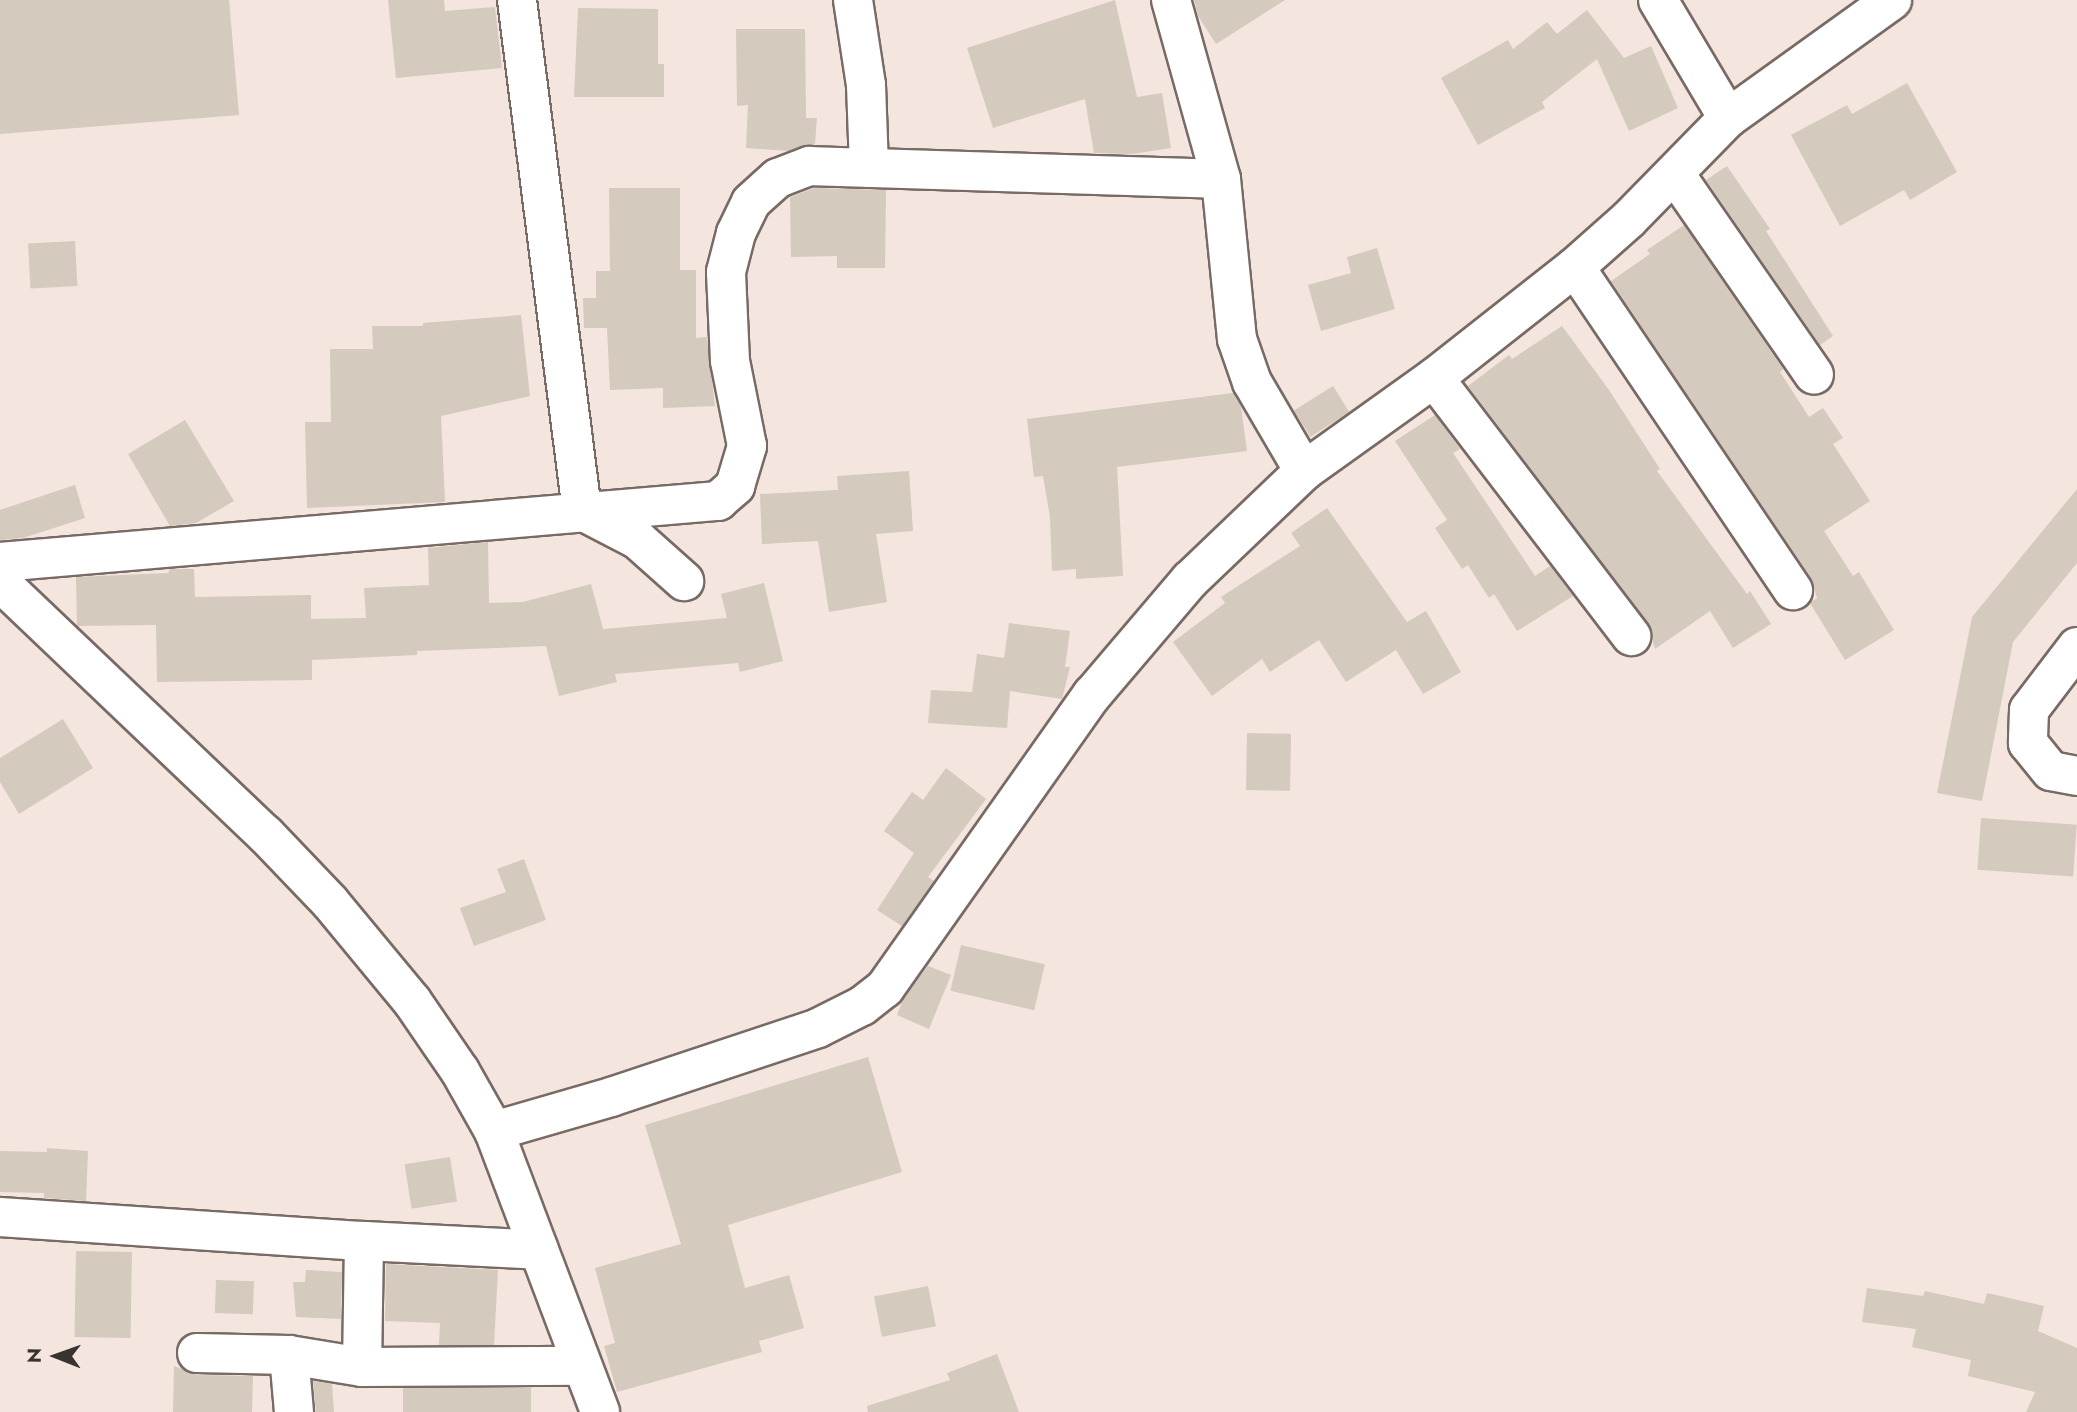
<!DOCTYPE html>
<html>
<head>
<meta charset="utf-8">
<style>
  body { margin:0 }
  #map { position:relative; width:2077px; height:1412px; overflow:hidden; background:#f4e5de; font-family:Jost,sans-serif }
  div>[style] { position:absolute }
  .building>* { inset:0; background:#d4cabe; transform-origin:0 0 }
  .roads { filter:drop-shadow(2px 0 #786a64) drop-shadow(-2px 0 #786a64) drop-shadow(0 2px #786a64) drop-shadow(0 -2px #786a64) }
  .minor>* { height:38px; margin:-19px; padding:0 19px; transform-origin:19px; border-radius:19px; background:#fff }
  .tertiary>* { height:38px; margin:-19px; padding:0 19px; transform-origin:19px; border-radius:19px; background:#fff }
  span { translate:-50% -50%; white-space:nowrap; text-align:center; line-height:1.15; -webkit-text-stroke:7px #f4e5de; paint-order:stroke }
  .north { position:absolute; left:21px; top:1321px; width:70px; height:70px; -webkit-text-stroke:5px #f4e5de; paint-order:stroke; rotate:271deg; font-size:19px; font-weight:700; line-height:28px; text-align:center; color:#393330 }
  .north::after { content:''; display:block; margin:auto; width:24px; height:32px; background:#393330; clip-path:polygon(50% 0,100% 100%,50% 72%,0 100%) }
</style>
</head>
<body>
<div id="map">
  <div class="building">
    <div style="clip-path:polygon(0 0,229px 0,239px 115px,0 134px)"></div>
    <div style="clip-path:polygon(388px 0,444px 0,445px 11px,495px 7px,502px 68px,396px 78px)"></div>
    <div style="clip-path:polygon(1115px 0,1137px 97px,1162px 93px,1171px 148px,1132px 154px,1094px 153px,1085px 99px,993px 128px,967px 48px)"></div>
    <div style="clip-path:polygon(1194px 0,1285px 0,1216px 44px,1198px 16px)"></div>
    <div style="clip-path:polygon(578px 8px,658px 9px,658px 64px,664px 64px,664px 97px,574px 97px)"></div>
    <div style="clip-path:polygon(1587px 10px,1624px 58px,1651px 46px,1678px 108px,1629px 131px,1597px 59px,1542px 102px,1545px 108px,1478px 145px,1441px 78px,1508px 40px,1513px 49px,1547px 22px,1557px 34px)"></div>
    <div style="clip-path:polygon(736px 29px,805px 29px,806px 118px,817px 118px,815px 144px,789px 151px,746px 148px,748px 105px,737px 106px)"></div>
    <div style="clip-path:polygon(1907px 83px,1957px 172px,1910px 200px,1904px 190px,1840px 226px,1791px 135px,1847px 105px,1852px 114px)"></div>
    <div style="clip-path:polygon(1727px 166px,1770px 229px,1766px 231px,1833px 336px,1820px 345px,1706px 180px)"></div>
    <div style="clip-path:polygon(609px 188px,680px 188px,680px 270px,696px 270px,696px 338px,707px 337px,715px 406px,663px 408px,663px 388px,610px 390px,607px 328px,584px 328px,583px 298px,596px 298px,596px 271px,610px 271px)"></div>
    <div style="clip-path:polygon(814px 188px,886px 190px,885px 268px,837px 268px,837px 256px,791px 257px,790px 197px)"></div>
    <div style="clip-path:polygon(1684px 225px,1783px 369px,1780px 372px,1809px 417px,1823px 408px,1843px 438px,1833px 444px,1870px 501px,1824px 531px,1853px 576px,1859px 572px,1894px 630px,1845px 660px,1810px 603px,1817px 598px,1811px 578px,1611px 281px,1650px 254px,1647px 250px)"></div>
    <div style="left:75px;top:241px;width:45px;height:47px;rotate:87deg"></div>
    <div style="clip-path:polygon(1377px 248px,1395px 309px,1321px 331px,1308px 285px,1351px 273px,1347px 257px)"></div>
    <div style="clip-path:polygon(521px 315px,530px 396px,441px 416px,445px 502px,307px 508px,305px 422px,331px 422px,330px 349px,373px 349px,372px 326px,423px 326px,423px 323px)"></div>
    <div style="clip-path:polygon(1562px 326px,1609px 390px,1660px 469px,1657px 471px,1747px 594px,1750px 591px,1771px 624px,1733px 648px,1710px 611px,1655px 649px,1648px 623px,1468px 386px,1509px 355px,1512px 359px)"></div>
    <div style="left:1333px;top:386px;width:31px;height:46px;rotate:58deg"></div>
    <div style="clip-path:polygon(1233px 393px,1241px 407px,1247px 451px,1117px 467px,1123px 576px,1076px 579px,1076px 569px,1052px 571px,1050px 517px,1043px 476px,1034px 477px,1027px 419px)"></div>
    <div style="clip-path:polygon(1435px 415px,1460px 449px,1453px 453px,1535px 576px,1550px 566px,1573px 596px,1517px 631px,1494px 594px,1489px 598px,1468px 565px,1462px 569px,1435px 528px,1447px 520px,1395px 441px)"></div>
    <div style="clip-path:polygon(185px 420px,234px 501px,196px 523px,170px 526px,128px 454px)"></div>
    <div style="clip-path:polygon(909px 471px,913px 531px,876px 534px,887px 602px,829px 612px,818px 541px,762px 544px,760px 494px,838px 490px,837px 476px)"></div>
    <div style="clip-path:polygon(75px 485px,85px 518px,23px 538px,0 540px,0 510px)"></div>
    <div style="clip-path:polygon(2077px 489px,2077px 563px,2013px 642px,1982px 801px,1937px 793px,1972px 617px)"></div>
    <div style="clip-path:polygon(1327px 508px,1407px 622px,1426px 611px,1461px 672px,1423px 694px,1396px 650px,1346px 682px,1319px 640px,1270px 672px,1262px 659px,1212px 696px,1173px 642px,1225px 603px,1221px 597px,1300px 546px,1291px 533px)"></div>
    <div style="clip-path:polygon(488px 542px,489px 603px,523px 602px,591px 584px,603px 629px,727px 618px,721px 594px,764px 583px,783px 661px,740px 672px,738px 663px,615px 674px,617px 682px,559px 696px,546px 646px,417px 651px,417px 655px,312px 660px,312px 680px,157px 682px,156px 625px,77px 626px,76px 577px,168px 573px,170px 569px,194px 569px,195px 597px,311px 595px,311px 619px,366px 618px,364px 588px,429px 585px,428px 548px)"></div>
    <div style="clip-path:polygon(1009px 623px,1070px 631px,1065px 667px,1070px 667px,1062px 699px,1010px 691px,1007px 728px,928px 723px,931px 690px,972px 692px,977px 654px,1004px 658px)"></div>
    <div style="clip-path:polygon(63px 719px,93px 768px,19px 814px,0 782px,0 758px)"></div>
    <div style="left:1247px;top:733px;width:44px;height:57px;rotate:1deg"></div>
    <div style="clip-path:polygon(946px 768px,986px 799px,928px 877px,934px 881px,902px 926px,877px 910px,914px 853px,884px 831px,912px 792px,923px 800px)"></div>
    <div style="left:1981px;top:818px;width:96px;height:52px;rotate:4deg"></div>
    <div style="clip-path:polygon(524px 859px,546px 920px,474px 946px,460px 908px,506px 892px,497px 869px)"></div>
    <div style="left:961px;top:945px;width:86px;height:47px;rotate:13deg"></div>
    <div style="clip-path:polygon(928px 966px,951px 975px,929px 1029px,897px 1015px,903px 1000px)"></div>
    <div style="clip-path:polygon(868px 1057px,902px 1172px,728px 1225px,745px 1288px,789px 1275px,804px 1328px,759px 1341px,762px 1352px,617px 1392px,604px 1346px,615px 1343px,595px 1268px,681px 1244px,645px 1125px)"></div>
    <div style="clip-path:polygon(47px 1148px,88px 1151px,86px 1201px,44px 1198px,44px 1193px,0 1192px,0 1151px,47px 1152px)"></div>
    <div style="left:450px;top:1157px;width:45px;height:46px;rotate:81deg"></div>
    <div style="left:76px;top:1251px;width:56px;height:86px;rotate:1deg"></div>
    <div style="clip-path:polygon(386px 1264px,498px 1270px,494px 1345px,439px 1345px,440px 1323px,385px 1321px)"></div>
    <div style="clip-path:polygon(306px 1270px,342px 1272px,341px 1319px,296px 1317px,293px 1282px,305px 1282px)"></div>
    <div style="left:216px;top:1280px;width:38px;height:33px;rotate:2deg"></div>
    <div style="left:928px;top:1286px;width:41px;height:55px;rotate:79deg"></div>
    <div style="clip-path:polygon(1867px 1288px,1923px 1296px,1925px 1291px,1984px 1304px,1987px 1293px,2044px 1306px,2038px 1331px,2077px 1348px,2077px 1412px,2026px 1412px,2035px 1392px,1968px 1376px,1971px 1360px,1912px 1347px,1916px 1329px,1862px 1322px)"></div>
    <div style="clip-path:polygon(997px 1354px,1019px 1412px,868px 1412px,867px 1406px,950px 1380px,947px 1373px)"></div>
    <div style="clip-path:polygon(174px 1366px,197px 1375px,253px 1376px,252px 1412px,173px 1412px)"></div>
    <div style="clip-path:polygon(313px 1381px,332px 1384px,334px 1412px,316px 1412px)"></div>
    <div style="left:531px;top:1388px;width:24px;height:128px;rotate:90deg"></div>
  </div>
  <div class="roads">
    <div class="minor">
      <div style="left:517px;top:0;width:515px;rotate:82.75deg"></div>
      <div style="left:582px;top:511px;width:63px;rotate:27.4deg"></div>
      <div style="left:638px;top:540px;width:62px;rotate:41.7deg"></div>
      <div style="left:853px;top:0;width:86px;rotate:81.3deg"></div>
      <div style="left:866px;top:85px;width:83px;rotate:87.9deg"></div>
      <div style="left:1171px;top:0;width:186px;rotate:74.4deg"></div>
      <div style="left:1221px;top:179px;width:161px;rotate:84.3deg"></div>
      <div style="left:1237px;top:339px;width:46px;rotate:70.8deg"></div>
      <div style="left:1252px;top:382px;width:103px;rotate:59.7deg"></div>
      <div style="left:1728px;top:118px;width:202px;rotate:-35.7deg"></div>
      <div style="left:1675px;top:174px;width:244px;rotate:55.3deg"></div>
      <div style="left:1575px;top:267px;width:390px;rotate:56deg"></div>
      <div style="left:1434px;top:378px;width:325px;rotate:52.6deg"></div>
      <div style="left:0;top:562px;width:721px;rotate:-4.86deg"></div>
      <div style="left:718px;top:501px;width:23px;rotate:-41deg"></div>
      <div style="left:735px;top:486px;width:42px;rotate:-73.3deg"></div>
      <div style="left:747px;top:446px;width:87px;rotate:-101.3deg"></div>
      <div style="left:730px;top:361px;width:89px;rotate:-92.6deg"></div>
      <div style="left:726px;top:272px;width:40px;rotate:-75.6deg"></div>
      <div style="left:736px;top:233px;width:34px;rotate:-64deg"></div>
      <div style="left:751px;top:202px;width:36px;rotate:-42deg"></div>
      <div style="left:778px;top:178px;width:34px;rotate:-21deg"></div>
      <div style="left:810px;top:166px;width:411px;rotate:1.8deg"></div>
      <div style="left:2077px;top:647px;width:79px;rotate:127.3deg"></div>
      <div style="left:2029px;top:710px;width:33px;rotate:92deg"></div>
      <div style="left:2028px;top:743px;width:36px;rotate:51deg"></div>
      <div style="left:2051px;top:771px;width:26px;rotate:11deg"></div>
      <div style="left:494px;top:1131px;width:122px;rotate:-16.2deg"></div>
      <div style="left:611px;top:1097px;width:218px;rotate:-18.4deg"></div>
      <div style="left:818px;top:1028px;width:49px;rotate:-26.6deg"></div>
      <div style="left:862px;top:1006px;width:29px;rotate:-38deg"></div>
      <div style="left:885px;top:988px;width:359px;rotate:-54.8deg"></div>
      <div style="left:1092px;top:695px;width:151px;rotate:-49.6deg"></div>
      <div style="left:1190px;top:580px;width:158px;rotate:-43.7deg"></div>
      <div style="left:1304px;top:471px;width:160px;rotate:-35.6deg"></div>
      <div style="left:1434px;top:378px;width:179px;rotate:-38.2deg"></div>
      <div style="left:1575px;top:267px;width:72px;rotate:-41.6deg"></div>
      <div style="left:1629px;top:219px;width:141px;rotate:-45.6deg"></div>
      <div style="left:1728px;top:118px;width:137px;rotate:-120.7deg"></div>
      <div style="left:0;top:1217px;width:365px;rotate:3.8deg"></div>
      <div style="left:364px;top:1241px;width:126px;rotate:90.9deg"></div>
      <div style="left:362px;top:1367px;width:220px;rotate:-0.3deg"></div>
      <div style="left:364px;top:1241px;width:175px;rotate:2.9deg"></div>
      <div style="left:197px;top:1353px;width:92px;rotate:1.2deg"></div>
      <div style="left:289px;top:1355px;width:74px;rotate:9.3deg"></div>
      <div style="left:289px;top:1355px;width:57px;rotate:85deg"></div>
    </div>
    <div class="tertiary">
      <div style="left:0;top:582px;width:366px;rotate:43.6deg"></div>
      <div style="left:265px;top:834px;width:94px;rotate:46.3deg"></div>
      <div style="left:330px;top:902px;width:129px;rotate:50.4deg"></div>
      <div style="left:412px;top:1001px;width:85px;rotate:55.6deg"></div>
      <div style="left:460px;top:1071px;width:69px;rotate:60.5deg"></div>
      <div style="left:494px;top:1131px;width:300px;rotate:69.3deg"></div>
    </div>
  </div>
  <div class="north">N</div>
</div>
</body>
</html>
